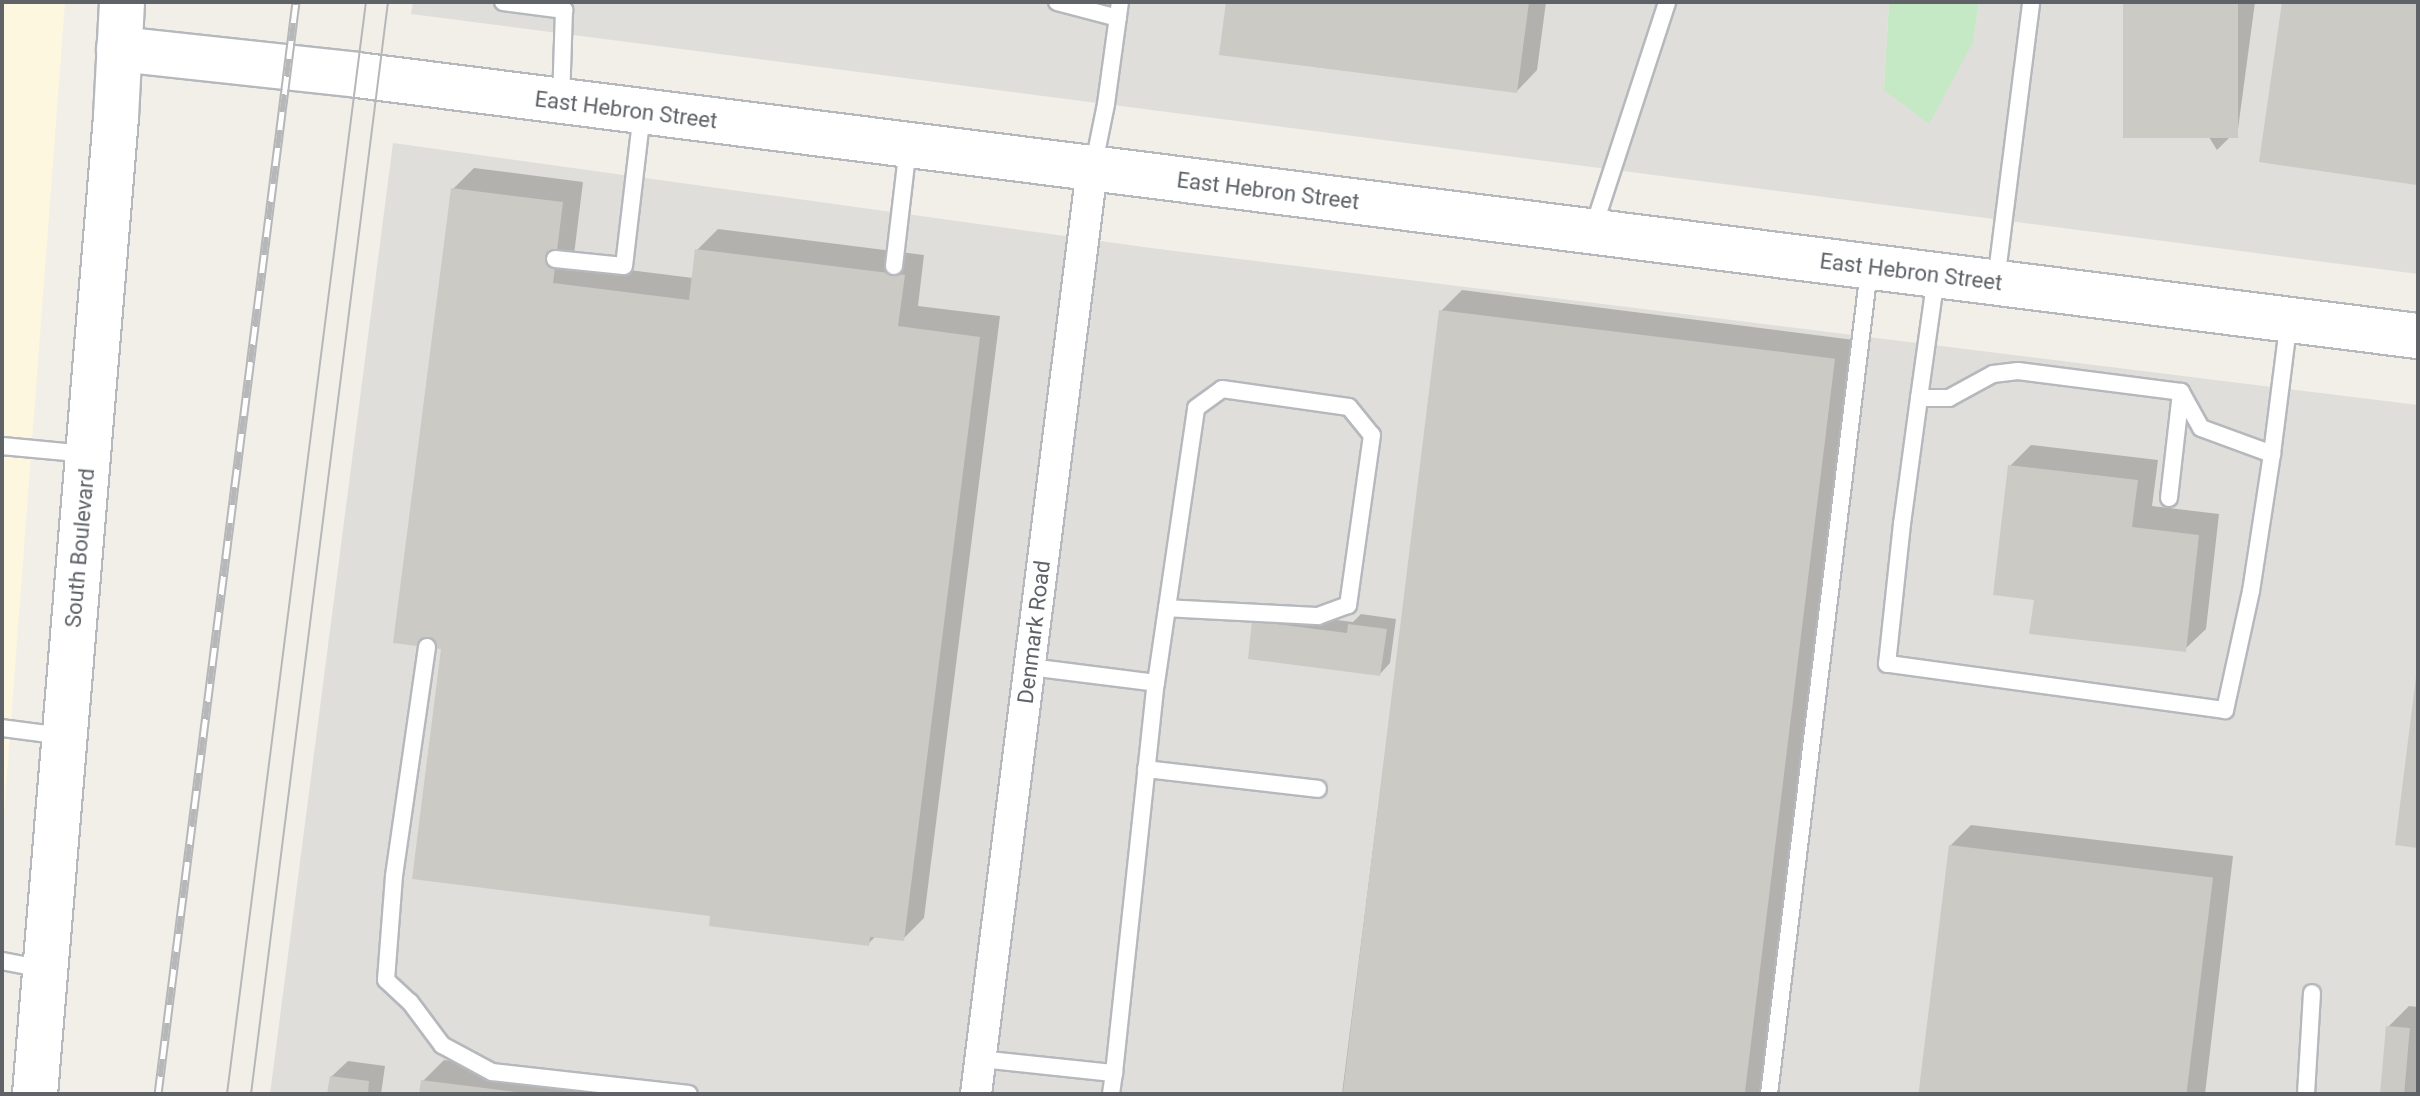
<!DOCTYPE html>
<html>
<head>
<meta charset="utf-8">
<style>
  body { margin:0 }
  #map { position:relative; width:2420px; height:1096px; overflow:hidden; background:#f1efe8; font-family:Roboto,sans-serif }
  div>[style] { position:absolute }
  .commercial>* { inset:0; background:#fef7e0 }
  .industrial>* { inset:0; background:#e0deda }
  .green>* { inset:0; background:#c5e8c5 }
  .shadow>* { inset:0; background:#0003 }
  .building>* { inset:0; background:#cccac5; transform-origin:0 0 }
  .roads { filter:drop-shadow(2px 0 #b5b8bc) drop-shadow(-2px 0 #b5b8bc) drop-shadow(0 2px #b5b8bc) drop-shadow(0 -2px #b5b8bc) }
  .lane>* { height:16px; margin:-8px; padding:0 8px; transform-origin:8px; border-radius:8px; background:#fff }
  .street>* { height:30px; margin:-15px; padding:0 15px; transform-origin:15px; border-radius:15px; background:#fff }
  .secondary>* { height:44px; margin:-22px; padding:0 22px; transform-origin:22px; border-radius:22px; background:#fff }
  .tram>* { height:2px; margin:-1px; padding:0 1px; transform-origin:1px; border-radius:1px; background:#b6b7b8 }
  .rail>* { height:9px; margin-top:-4.5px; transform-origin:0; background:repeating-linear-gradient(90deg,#fff 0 18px,#b6b7b8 0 36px); box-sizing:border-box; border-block:2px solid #b6b7b8 }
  span { translate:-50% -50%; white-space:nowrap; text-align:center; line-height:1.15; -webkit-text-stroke:6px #fff; paint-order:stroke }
  .street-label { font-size:22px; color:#5f6368 }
  .frame { position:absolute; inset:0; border:4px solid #5f6368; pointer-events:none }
</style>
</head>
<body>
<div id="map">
  <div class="commercial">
    <div style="clip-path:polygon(2px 2px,65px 2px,2px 841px)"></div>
  </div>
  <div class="industrial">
    <div style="clip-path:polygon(413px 2px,1889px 2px,1884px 90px,1973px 42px,1979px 2px,2418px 2px,2418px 274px,411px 14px)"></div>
    <div style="clip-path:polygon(393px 143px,1151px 248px,2418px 405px,2418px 1094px,270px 1094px)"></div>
  </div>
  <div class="green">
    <div style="clip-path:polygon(1889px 2px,1979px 2px,1973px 42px,1929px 124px,1884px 90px)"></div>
  </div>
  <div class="shadow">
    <div style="clip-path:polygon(1228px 2px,1546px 2px,1537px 70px,1517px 91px)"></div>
    <div style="clip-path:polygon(2125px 2px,2255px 2px,2238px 129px,2217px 150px)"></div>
    <div style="clip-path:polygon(2284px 2px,2418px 2px,2416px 183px)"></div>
    <div style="clip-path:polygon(474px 168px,583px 182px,573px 263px,693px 278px,697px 250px,718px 229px,924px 255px,918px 306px,1000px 316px,924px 918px,903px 939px,876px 936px,868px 944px,712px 914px,443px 647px,453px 189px)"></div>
    <div style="clip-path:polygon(1462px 290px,1854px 340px,1759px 1094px,1342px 1094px,1441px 311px)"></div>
    <div style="clip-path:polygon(2031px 445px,2158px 460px,2152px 506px,2219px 514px,2206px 629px,2185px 649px,2036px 598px,2010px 466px)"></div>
    <div style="clip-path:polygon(1265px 611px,1353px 622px,1361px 614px,1396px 619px,1390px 663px,1380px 674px,1254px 622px)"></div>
    <div style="clip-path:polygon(1971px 825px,2233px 856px,2205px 1094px,1921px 1094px,1950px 846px)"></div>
    <div style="clip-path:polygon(2409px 1006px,2418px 1007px,2418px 1094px,2381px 1094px,2388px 1027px)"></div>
    <div style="clip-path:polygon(444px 1060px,711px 1094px,421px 1094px,423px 1081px)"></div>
    <div style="clip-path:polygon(348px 1061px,385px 1066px,381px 1094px,329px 1094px,331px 1077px)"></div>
  </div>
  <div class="building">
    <div style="clip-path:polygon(1226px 2px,1529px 2px,1517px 93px,1219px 55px)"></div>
    <div style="left:2123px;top:2px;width:115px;height:136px"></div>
    <div style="clip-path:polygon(2282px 2px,2418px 2px,2417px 185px,2259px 162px)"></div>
    <div style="clip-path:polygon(451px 188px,563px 202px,553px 283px,689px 300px,695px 249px,905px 275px,898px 326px,980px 337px,904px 941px,870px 937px,869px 946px,709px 926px,710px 916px,412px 879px,441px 649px,393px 643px)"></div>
    <div style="left:1439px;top:310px;width:399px;height:790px;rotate:7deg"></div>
    <div style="clip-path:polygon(2008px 465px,2138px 480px,2132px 527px,2199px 535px,2186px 652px,2029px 634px,2034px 600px,1993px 595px)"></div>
    <div style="clip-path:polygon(1252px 621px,1347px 633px,1348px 624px,1387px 629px,1380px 676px,1248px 659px)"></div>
    <div style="clip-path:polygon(2416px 677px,2418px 677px,2418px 848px,2395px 845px)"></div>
    <div style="left:1949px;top:845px;width:266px;height:251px;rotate:7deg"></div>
    <div style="left:2386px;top:1026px;width:24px;height:68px;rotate:5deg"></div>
    <div style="clip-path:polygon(330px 1076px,369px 1081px,368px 1094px,327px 1094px)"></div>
    <div style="clip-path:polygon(421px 1080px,515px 1092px,515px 1094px,419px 1094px)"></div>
  </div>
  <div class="roads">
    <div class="lane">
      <div style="left:503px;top:2px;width:62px;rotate:7.5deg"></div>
      <div style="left:564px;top:10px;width:90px;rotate:91.9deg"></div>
      <div style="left:1057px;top:2px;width:63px;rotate:14.7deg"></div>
      <div style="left:1093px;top:168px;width:65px;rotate:-78.5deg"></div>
      <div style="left:1106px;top:104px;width:103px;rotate:-82.2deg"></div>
      <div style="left:1593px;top:229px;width:239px;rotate:-71.9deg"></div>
      <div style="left:555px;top:259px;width:69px;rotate:5.8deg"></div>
      <div style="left:624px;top:266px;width:154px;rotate:-83.3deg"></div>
      <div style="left:894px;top:266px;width:120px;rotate:-83.3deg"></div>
      <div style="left:1996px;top:281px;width:281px;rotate:-82.8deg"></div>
      <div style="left:1919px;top:398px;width:30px"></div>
      <div style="left:1949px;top:398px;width:50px;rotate:-28.6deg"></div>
      <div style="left:1993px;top:374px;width:25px;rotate:-7deg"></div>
      <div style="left:2018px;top:371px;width:164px;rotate:7.3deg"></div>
      <div style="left:2181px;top:392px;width:41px;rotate:60.9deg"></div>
      <div style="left:2201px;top:428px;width:76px;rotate:20.1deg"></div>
      <div style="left:2272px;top:454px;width:139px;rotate:98.7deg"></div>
      <div style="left:2251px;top:591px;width:122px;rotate:102.3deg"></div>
      <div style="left:2225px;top:710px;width:341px;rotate:-172.2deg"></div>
      <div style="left:1887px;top:664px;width:141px;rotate:-83.9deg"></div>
      <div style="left:1902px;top:524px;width:127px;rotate:-82.3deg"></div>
      <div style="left:1919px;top:398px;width:122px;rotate:-82deg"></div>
      <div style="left:2px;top:446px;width:84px;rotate:5.4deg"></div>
      <div style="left:2272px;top:454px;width:135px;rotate:-82.8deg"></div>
      <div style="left:2169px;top:498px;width:107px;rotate:-83.5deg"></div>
      <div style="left:427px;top:647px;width:231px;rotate:98.2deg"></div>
      <div style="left:394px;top:876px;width:104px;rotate:94.4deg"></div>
      <div style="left:386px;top:980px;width:33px;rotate:43deg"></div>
      <div style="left:410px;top:1002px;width:54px;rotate:53.3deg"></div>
      <div style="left:442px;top:1045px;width:57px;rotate:28.4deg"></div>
      <div style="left:492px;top:1072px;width:198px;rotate:6.4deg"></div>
      <div style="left:1030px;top:667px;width:127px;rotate:7.2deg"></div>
      <div style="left:1156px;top:683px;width:76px;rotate:-81.7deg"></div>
      <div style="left:1167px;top:608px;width:202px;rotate:-81.7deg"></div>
      <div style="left:1196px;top:408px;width:32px;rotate:-36deg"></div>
      <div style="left:1222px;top:389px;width:128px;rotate:8.1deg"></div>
      <div style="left:1349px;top:407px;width:36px;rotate:51deg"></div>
      <div style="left:1372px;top:435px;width:172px;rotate:98deg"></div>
      <div style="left:1348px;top:605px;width:32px;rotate:160deg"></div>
      <div style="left:1318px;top:616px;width:151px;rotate:-177deg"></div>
      <div style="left:2px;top:728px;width:62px;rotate:7.5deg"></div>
      <div style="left:1146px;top:769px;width:173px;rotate:6.6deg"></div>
      <div style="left:2px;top:961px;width:43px;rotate:10.8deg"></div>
      <div style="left:980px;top:1059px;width:135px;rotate:6deg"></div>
      <div style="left:1114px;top:1073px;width:392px;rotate:-83.9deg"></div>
      <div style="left:1111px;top:1094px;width:21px;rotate:-82deg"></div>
      <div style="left:1769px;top:1094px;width:830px;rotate:-83.08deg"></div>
      <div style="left:2306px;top:1094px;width:101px;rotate:-86.6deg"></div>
    </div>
    <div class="street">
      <div style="left:976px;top:1094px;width:932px;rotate:-82.85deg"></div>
    </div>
    <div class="secondary">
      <div style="left:119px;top:49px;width:239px;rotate:6.2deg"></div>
      <div style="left:357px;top:75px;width:2077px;rotate:7.22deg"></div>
      <div style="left:35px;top:1094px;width:980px;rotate:-85.26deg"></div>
      <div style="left:116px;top:117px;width:115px;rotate:-87deg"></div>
    </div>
  </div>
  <div class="tram">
    <div style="left:227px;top:1094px;width:1101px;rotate:-82.75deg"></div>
    <div style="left:251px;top:1094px;width:1101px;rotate:-82.85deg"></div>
  </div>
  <div class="rail">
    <div style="left:158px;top:1094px;width:1101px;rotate:-82.8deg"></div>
  </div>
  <div class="street-label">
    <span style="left:626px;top:110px;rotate:7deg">East Hebron Street</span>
    <span style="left:1268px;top:191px;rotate:7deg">East Hebron Street</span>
    <span style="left:1911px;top:272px;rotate:7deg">East Hebron Street</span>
    <span style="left:80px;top:548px;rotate:-85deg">South Boulevard</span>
    <span style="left:1034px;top:632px;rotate:-83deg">Denmark Road</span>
  </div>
  <div class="frame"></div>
</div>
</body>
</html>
